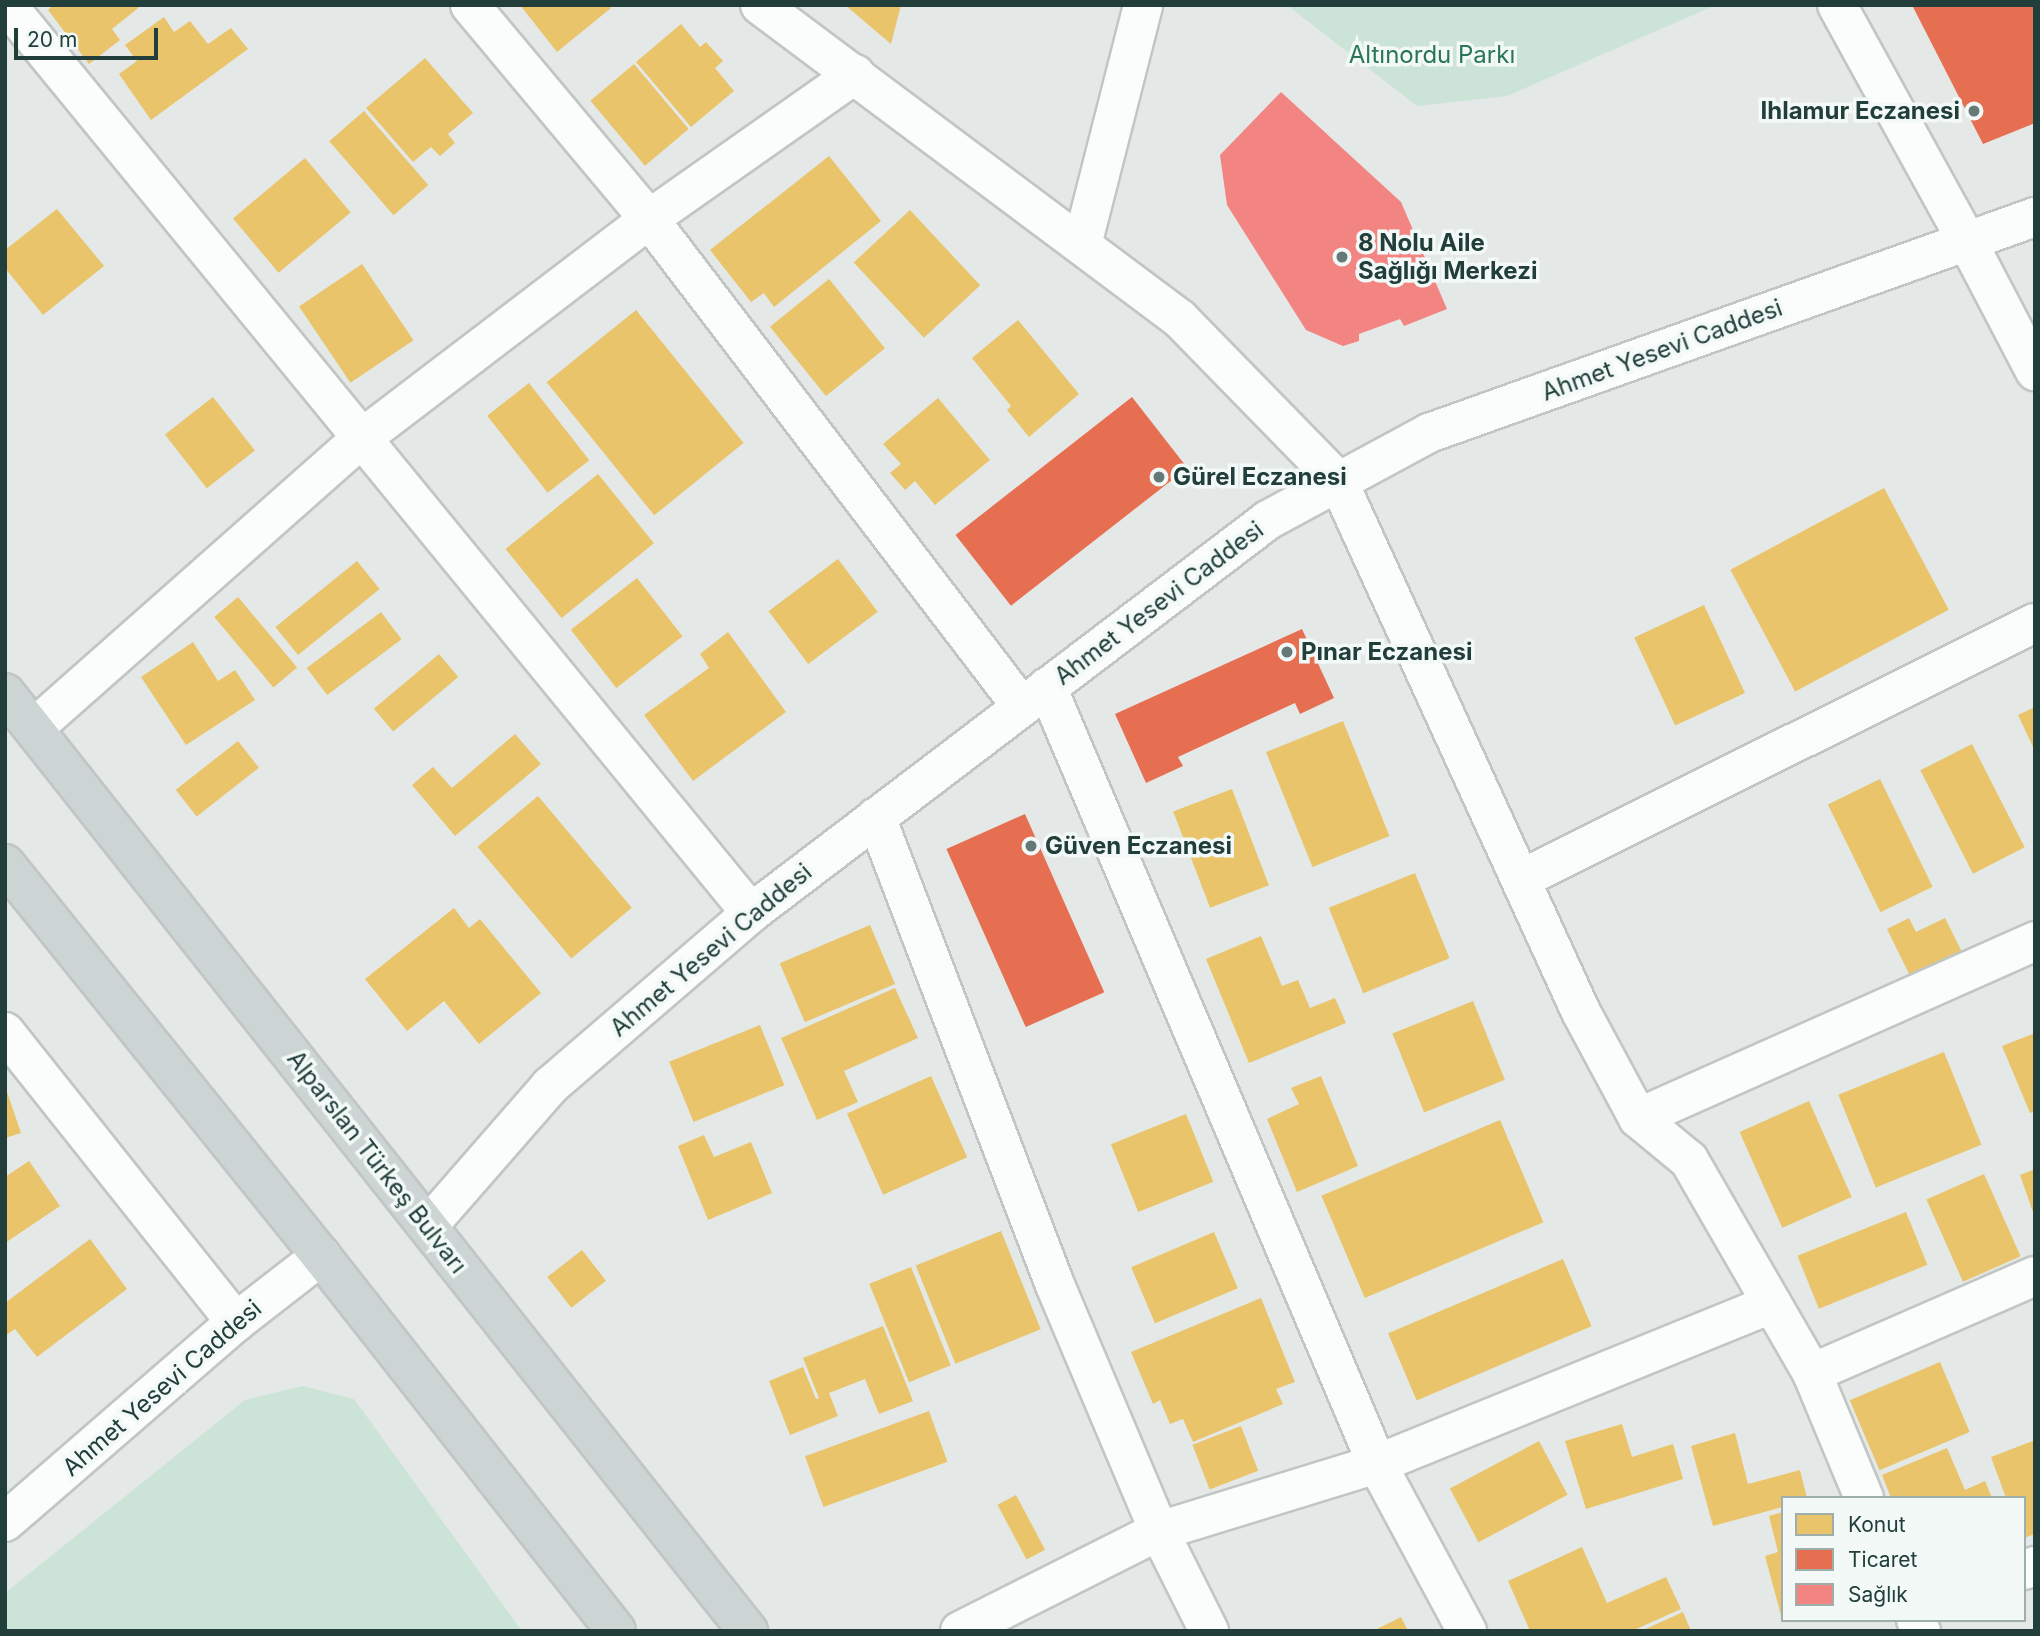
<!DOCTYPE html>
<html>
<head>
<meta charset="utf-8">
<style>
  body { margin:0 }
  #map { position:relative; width:2040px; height:1636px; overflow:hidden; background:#e4e9e8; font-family:Inter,sans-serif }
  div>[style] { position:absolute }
  .green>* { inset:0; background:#cce3d7 }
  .homes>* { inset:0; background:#e9c46a; transform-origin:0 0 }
  .shops>* { inset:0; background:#e76f51; transform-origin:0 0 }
  .health>* { inset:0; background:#f28482 }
  .roads { filter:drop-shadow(2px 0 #c1c6c5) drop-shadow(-2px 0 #c1c6c5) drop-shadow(0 2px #c1c6c5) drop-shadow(0 -2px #c1c6c5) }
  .minor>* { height:38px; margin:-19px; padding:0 19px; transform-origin:19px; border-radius:19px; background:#fbfcfc }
  .major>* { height:38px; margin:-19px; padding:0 19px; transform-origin:19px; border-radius:19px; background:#cdd5d4 }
  .dots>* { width:19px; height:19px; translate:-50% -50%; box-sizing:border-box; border:4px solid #f2f9f6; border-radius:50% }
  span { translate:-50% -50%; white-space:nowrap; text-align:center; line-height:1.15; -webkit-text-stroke:7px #f2f9f6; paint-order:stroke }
  .park-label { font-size:24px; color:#2a7653 }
  .poi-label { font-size:24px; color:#213e3a; font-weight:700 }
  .right { translate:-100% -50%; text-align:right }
  .left { translate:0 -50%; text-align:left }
  .street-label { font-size:24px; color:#213e3a }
  .frame { position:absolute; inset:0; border:7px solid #213e3a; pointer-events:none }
  .legend { position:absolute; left:1781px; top:1496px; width:245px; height:126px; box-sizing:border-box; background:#f2f9f6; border:2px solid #9eaeab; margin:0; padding:9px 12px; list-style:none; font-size:21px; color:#213e3a }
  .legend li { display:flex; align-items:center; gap:14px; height:35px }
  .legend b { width:35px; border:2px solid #9eaeab }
  .scale { position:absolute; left:14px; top:28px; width:144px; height:32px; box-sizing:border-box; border:4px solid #213e3a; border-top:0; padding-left:9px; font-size:21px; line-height:24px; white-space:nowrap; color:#213e3a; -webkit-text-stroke:5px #f2f9f6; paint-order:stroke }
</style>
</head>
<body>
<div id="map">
  <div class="green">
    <div style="clip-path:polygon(1287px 5px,1716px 5px,1507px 96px,1417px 106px)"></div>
    <div style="clip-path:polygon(303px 1386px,354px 1399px,522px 1631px,5px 1631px,5px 1593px,245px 1400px)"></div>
  </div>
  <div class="homes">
    <div style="clip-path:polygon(53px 5px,142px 5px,112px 29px,120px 40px,89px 64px,48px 10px)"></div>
    <div style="clip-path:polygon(520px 5px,610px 5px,611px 8px,557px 52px)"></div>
    <div style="clip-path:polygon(845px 5px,901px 5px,891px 44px)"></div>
    <div style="clip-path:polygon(164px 17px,174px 32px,190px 21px,208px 44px,231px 28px,248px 49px,151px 120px,119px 74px,137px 61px,125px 45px)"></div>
    <div style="clip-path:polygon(681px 24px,700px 47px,706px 42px,723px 61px,715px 68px,734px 91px,691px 127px,636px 62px)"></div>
    <div style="clip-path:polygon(425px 58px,473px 113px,448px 134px,455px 143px,440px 156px,431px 147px,413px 162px,366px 108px)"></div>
    <div style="left:634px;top:64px;width:85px;height:57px;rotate:50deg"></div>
    <div style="left:364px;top:111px;width:98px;height:46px;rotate:49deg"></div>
    <div style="clip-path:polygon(829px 156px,881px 221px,774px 307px,764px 293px,751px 302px,710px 250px)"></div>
    <div style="left:305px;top:158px;width:71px;height:94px;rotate:50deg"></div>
    <div style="clip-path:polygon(57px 209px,104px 266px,43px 315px,5px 268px,5px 250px)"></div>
    <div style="left:910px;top:210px;width:103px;height:77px;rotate:47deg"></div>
    <div style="left:362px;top:264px;width:92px;height:76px;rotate:56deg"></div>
    <div style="left:829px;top:279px;width:89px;height:76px;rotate:51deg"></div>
    <div style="left:636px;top:310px;width:171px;height:115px;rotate:51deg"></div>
    <div style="clip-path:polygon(1018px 320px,1079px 394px,1029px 437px,1007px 410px,1011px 406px,972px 358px)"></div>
    <div style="left:529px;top:383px;width:98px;height:53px;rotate:52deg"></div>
    <div style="left:213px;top:397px;width:68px;height:61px;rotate:52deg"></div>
    <div style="clip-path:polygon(938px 398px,990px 460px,935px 505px,915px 481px,905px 490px,890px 473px,901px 464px,883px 444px)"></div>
    <div style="left:598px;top:474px;width:89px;height:119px;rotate:51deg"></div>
    <div style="left:1884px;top:488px;width:138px;height:174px;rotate:62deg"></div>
    <div style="left:838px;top:559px;width:66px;height:87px;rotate:53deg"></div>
    <div style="left:357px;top:561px;width:36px;height:105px;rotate:51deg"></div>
    <div style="left:637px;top:578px;width:74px;height:84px;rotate:52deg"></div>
    <div style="left:238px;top:597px;width:92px;height:31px;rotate:50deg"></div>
    <div style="left:1704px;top:605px;width:97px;height:77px;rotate:65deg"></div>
    <div style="left:381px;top:612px;width:34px;height:93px;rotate:53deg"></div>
    <div style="clip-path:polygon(728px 632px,786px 712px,693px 781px,644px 715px,709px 668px,700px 654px)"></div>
    <div style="clip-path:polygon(193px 642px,218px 681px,235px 670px,255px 700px,186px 745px,141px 677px)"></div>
    <div style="left:439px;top:654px;width:30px;height:85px;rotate:50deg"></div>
    <div style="clip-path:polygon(2035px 707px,2035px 751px,2018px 715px)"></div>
    <div style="left:1343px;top:721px;width:124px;height:83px;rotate:68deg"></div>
    <div style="clip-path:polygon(515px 734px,541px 764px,455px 836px,412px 785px,433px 767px,452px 788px)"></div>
    <div style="left:238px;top:741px;width:34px;height:79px;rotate:52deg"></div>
    <div style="left:1972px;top:744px;width:116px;height:58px;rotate:63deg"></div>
    <div style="left:1880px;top:779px;width:120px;height:58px;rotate:64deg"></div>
    <div style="left:1232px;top:789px;width:103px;height:63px;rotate:69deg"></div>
    <div style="left:538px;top:796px;width:146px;height:79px;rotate:50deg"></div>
    <div style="left:1415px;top:873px;width:92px;height:93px;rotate:68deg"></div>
    <div style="clip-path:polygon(454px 908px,469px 928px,480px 919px,541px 993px,479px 1044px,444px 1001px,407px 1031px,365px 979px)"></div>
    <div style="clip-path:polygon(1909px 918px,1916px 932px,1945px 918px,1965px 958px,1914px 984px,1887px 929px)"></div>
    <div style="left:870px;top:925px;width:64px;height:98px;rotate:67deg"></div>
    <div style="clip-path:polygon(1261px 936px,1282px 986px,1298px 980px,1310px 1008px,1335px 998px,1346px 1023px,1249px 1063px,1206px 959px)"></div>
    <div style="clip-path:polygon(895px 988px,918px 1038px,844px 1071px,858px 1102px,817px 1120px,781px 1038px)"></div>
    <div style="left:1473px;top:1001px;width:85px;height:87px;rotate:68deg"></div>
    <div style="left:760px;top:1025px;width:65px;height:98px;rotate:68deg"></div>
    <div style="clip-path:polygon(2035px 1033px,2035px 1111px,2030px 1113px,2002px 1046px)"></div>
    <div style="left:1944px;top:1052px;width:100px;height:114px;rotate:68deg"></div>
    <div style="left:931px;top:1076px;width:89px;height:92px;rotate:66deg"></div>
    <div style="clip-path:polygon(1321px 1076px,1358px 1166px,1297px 1192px,1267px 1119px,1299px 1104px,1291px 1088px)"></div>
    <div style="clip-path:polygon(5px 1086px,21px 1133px,5px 1138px)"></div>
    <div style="left:1809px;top:1101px;width:105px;height:76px;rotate:66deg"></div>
    <div style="left:1186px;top:1114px;width:73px;height:81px;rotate:68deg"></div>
    <div style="left:1500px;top:1120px;width:111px;height:194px;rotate:67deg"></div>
    <div style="clip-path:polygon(704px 1135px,714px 1157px,751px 1142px,772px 1193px,708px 1220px,678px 1146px)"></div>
    <div style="clip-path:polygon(29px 1161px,60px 1206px,5px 1243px,5px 1177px)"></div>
    <div style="clip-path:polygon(2035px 1169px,2035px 1215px,2034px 1215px,2020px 1175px)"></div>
    <div style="left:1984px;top:1174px;width:90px;height:63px;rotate:66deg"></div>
    <div style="left:1906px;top:1212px;width:57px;height:117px;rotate:68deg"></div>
    <div style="left:1001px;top:1231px;width:106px;height:92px;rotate:68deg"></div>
    <div style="left:1214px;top:1232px;width:61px;height:90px;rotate:67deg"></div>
    <div style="clip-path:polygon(90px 1239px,127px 1289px,37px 1357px,15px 1329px,5px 1336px,5px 1303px)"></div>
    <div style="left:582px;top:1250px;width:39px;height:44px;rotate:52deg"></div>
    <div style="left:1563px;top:1259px;width:73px;height:190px;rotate:67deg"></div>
    <div style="left:911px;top:1267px;width:106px;height:45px;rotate:68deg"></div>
    <div style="clip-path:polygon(1261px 1298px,1295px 1382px,1276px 1389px,1283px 1404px,1193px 1442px,1183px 1419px,1170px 1424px,1160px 1400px,1153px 1404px,1131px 1352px)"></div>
    <div style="clip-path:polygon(883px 1326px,913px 1401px,879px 1414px,865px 1379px,829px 1393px,838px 1416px,790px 1435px,769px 1381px,803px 1367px,816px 1399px,819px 1398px,803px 1358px)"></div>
    <div style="left:1940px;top:1362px;width:76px;height:98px;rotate:67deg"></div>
    <div style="left:929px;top:1411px;width:54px;height:132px;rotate:70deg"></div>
    <div style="clip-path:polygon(1622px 1424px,1632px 1457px,1673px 1444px,1683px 1479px,1586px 1509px,1565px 1441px)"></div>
    <div style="left:1241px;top:1426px;width:48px;height:52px;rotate:69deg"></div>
    <div style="clip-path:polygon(1735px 1433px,1748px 1484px,1800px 1470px,1807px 1498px,1783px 1498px,1783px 1507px,1713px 1526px,1691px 1446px)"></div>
    <div style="clip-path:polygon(2035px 1440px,2035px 1534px,2024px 1538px,2024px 1498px,2006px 1498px,1991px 1457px)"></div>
    <div style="left:1539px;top:1441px;width:61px;height:101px;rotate:62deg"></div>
    <div style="clip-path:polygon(1947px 1448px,1965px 1490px,1985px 1481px,1992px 1498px,1891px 1498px,1882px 1475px)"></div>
    <div style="left:1016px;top:1495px;width:62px;height:21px;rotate:62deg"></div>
    <div style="clip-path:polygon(1783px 1512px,1783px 1619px,1782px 1619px,1765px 1556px,1778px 1552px,1769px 1516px)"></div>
    <div style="clip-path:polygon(1582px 1547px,1607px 1603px,1666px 1577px,1681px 1609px,1632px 1631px,1530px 1631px,1508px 1581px)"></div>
    <div style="clip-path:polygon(1683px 1612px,1691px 1631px,1641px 1631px)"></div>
    <div style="clip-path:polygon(1401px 1617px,1408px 1631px,1373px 1631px)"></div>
  </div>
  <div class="shops">
    <div style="clip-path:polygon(1912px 5px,2035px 5px,2035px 123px,1983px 144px)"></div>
    <div style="left:1132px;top:397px;width:90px;height:224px;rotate:52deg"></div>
    <div style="clip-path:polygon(1302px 629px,1334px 698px,1300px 714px,1295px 703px,1178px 757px,1183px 766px,1146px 783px,1115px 714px)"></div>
    <div style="left:1025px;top:814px;width:195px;height:86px;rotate:66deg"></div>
  </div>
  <div class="health">
    <div style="clip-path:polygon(1281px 92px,1401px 202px,1447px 309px,1404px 326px,1400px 319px,1359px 334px,1359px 341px,1343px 346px,1306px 330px,1227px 205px,1220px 155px)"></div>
  </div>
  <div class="roads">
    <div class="minor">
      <div style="left:7px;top:5px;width:1174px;rotate:50.67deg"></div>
      <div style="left:470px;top:5px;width:279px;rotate:50.1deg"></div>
      <div style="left:649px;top:219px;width:614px;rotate:52.61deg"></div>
      <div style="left:760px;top:5px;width:524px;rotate:36.78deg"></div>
      <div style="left:1180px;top:319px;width:226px;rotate:45.7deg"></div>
      <div style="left:1338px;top:481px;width:584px;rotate:65.41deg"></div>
      <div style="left:1581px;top:1012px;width:120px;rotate:61.7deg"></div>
      <div style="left:1638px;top:1118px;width:66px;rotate:39.5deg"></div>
      <div style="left:1689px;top:1160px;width:246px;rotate:60deg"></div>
      <div style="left:1812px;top:1373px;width:135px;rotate:67.4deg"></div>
      <div style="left:1837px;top:5px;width:269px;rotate:61.2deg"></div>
      <div style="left:1967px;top:241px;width:147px;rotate:62.4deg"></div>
      <div style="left:1082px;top:245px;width:248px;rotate:-75.7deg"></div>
      <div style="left:1047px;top:687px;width:844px;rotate:66.99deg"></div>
      <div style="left:1377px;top:1464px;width:190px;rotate:61.7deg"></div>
      <div style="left:34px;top:728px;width:438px;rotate:-41.5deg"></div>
      <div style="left:362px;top:438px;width:361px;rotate:-37.3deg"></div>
      <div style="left:649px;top:219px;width:252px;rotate:-35.1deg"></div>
      <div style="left:876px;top:817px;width:501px;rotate:69.07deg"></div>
      <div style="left:1055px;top:1285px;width:267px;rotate:67.1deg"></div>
      <div style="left:1159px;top:1531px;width:112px;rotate:63.4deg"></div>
      <div style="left:1521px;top:879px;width:574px;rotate:-26.48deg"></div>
      <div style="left:5px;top:1032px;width:371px;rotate:51.5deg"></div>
      <div style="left:1638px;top:1118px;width:435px;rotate:-24deg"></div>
      <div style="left:428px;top:1226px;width:186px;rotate:-48.9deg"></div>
      <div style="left:550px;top:1086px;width:265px;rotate:-40.7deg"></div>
      <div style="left:751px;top:913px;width:649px;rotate:-37.24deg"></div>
      <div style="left:1268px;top:520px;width:183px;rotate:-28.4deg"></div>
      <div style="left:1429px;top:433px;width:643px;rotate:-19.62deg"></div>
      <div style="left:1812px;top:1373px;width:243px;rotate:-23.5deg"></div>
      <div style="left:5px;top:1522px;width:306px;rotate:-40.9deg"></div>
      <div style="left:236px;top:1322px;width:108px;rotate:-37.8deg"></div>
      <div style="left:2024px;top:1570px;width:12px;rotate:-20deg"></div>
      <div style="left:1916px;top:1620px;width:12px;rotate:66deg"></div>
      <div style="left:960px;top:1631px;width:223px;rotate:-26.7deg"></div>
      <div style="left:1159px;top:1531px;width:228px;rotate:-17.1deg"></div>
      <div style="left:1377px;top:1464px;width:426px;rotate:-22.1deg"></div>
    </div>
    <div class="major">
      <div style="left:5px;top:693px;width:1197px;rotate:51.62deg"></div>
      <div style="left:5px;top:864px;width:504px;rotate:51.13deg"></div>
      <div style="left:321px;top:1256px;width:477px;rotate:51.8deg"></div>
    </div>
  </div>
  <div class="dots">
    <div style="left:1974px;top:111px;background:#657a77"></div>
    <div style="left:1342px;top:257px;background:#657a77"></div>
    <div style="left:1159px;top:477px;background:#657a77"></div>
    <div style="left:1287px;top:652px;background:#657a77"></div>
    <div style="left:1031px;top:846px;background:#657a77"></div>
  </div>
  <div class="park-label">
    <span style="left:1432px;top:55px">Altınordu Parkı</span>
  </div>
  <div class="poi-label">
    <span class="right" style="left:1960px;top:111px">Ihlamur Eczanesi</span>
    <span class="left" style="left:1358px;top:257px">8 Nolu Aile<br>Sağlığı Merkezi</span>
    <span class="left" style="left:1173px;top:477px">Gürel Eczanesi</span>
    <span class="left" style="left:1301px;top:652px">Pınar Eczanesi</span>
    <span class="left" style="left:1045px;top:846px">Güven Eczanesi</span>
  </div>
  <div class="street-label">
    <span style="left:1662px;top:350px;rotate:-20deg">Ahmet Yesevi Caddesi</span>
    <span style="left:1159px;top:603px;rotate:-37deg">Ahmet Yesevi Caddesi</span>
    <span style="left:711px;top:950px;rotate:-40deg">Ahmet Yesevi Caddesi</span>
    <span style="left:377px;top:1162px;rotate:52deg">Alparslan Türkeş Bulvarı</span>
    <span style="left:162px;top:1388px;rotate:-41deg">Ahmet Yesevi Caddesi</span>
  </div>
  <div class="frame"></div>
  <ul class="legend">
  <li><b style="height:19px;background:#e9c46a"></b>Konut</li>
  <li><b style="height:19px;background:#e76f51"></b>Ticaret</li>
  <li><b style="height:19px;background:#f28482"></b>Sağlık</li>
  </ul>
  <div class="scale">20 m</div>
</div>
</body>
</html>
